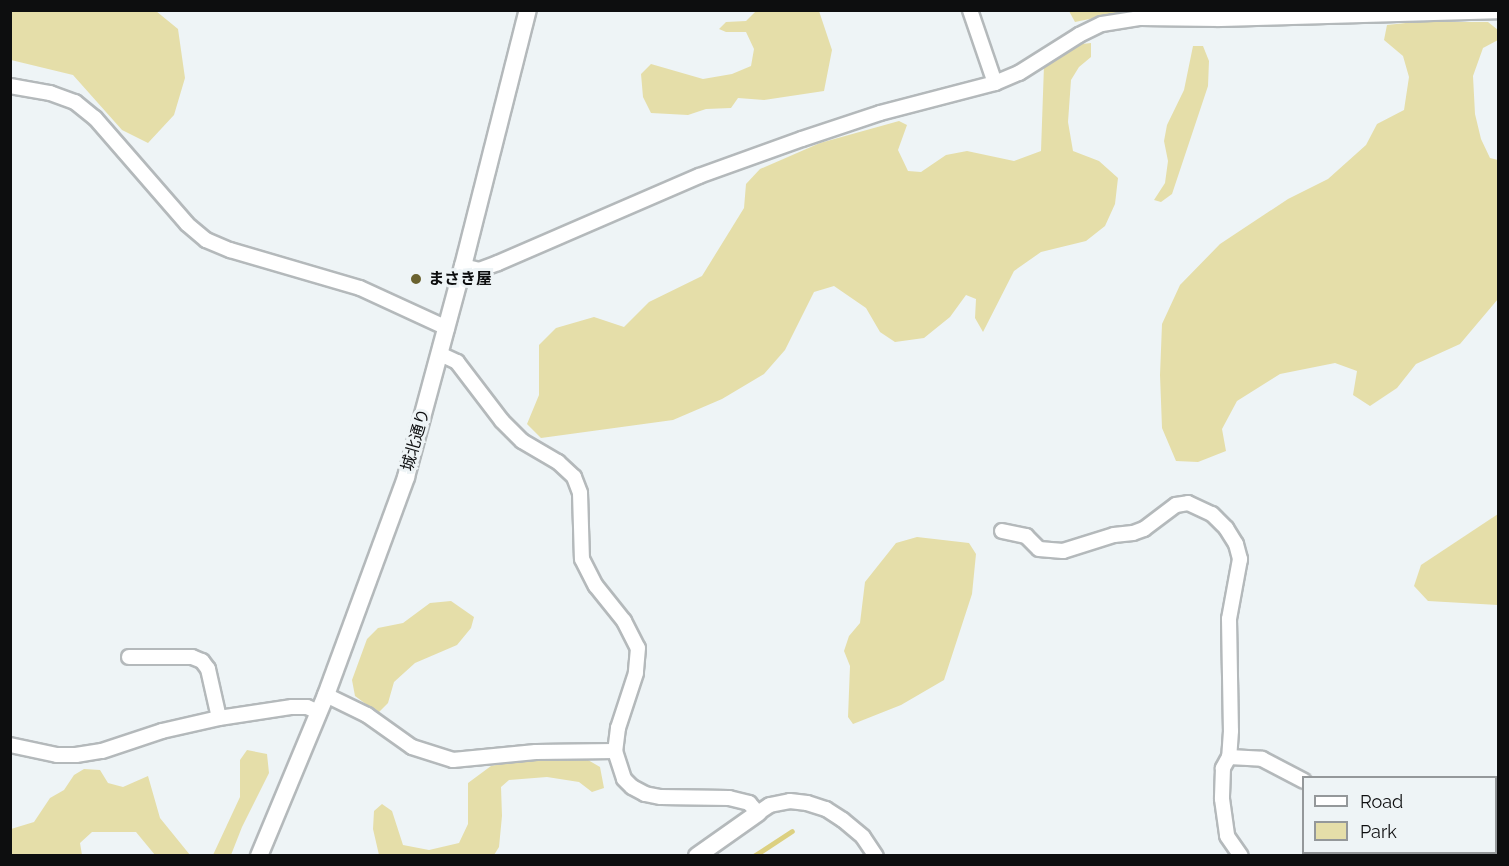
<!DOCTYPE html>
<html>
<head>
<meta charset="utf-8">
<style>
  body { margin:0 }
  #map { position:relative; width:1509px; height:866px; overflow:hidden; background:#eef4f6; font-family:Raleway,"Noto Sans JP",sans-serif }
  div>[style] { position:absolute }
  .green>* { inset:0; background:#e5dea9 }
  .stream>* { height:4.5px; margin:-2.25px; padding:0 2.25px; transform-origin:2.25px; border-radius:2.25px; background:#dcd080 }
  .roads { filter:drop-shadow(2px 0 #b4b9bb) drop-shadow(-2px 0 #b4b9bb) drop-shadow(0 2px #b4b9bb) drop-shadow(0 -2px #b4b9bb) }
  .minor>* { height:14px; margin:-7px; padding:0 7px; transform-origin:7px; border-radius:7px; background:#fff }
  .tertiary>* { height:16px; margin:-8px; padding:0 8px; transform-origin:8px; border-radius:8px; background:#fff }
  .dots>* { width:16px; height:16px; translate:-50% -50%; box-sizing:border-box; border:3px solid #eef4f6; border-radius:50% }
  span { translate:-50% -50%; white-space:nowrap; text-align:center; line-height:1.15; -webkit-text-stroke:6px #eef4f6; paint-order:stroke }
  .poi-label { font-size:16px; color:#0d0e0f; font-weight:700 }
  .left { translate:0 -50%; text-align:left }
  .street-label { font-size:16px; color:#0d0e0f }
  .frame { position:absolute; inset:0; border:12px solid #0d0e0f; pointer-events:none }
  .legend { position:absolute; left:1302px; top:776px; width:195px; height:78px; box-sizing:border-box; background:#eef4f6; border:2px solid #94989a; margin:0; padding:8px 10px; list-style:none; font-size:18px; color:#0d0e0f }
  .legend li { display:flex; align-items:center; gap:12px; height:30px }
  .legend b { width:30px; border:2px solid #94989a }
</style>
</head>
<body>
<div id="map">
  <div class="green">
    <div style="clip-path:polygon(10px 11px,156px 11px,178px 29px,185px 78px,174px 115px,148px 143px,122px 130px,73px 75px,11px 60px)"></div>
    <div style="clip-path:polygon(756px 11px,819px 11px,832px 50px,824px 91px,764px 100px,738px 98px,731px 108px,706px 109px,688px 115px,651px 113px,643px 97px,641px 74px,651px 64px,703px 79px,732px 74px,751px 66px,754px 49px,746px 32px,726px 32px,719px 29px,726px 22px,746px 21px)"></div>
    <div style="clip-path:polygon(1069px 11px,1069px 10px,1128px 11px,1075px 22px)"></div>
    <div style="clip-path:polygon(1415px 22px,1488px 22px,1498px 30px,1498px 40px,1483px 48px,1473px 76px,1475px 114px,1481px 139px,1490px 158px,1498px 160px,1498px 299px,1460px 344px,1416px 364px,1397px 388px,1370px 406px,1353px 395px,1357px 371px,1335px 363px,1280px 374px,1237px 401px,1222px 429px,1226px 451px,1198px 462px,1176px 461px,1162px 428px,1160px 375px,1162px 324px,1180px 285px,1220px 244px,1288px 199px,1328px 179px,1366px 145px,1377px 124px,1404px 110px,1409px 77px,1403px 56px,1384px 40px,1387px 25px)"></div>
    <div style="clip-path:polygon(1091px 43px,1091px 57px,1079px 67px,1071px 80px,1068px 122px,1073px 151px,1099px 161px,1118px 178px,1115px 204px,1105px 226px,1086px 241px,1041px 252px,1014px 271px,983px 332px,975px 318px,976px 299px,966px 295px,950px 317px,924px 338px,895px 342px,880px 332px,866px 308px,834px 286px,814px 292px,785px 350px,764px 374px,722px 399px,673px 420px,541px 438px,527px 424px,539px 395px,539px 345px,556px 328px,594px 317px,624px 327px,649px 302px,702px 276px,744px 208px,746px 184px,760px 169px,820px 143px,899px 121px,907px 125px,898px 150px,908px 171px,921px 172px,946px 155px,967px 151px,1014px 161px,1041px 151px,1044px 65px,1082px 44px)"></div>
    <div style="clip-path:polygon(1193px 46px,1203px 46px,1209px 61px,1208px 86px,1172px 194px,1161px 202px,1154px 200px,1165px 183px,1168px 161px,1164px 141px,1167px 125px,1184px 90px)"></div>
    <div style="clip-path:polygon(1498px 514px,1498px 605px,1428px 601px,1414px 586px,1421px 565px)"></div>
    <div style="clip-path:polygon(917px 537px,969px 543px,976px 554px,972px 594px,944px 680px,901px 705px,853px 724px,848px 717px,850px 666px,844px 651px,849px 636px,860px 623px,865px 582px,896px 543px)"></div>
    <div style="clip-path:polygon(451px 601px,474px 617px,471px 628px,457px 645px,415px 663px,394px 682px,388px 703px,378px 713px,355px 696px,352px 680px,367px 639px,378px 628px,403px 623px,430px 603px)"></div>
    <div style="clip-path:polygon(247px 750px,267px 754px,269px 773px,242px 827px,231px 855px,213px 855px,240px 797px,240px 760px)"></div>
    <div style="clip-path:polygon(531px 758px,588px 760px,600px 767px,604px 788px,592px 792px,579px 782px,547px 777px,509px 780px,501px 787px,502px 816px,499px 847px,494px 855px,379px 855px,373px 829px,374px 811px,382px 804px,392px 811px,403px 845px,429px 850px,459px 843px,468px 824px,468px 783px,491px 766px)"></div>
    <div style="clip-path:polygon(84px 769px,100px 770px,108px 783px,123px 787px,148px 776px,160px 818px,190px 855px,155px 855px,136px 832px,92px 832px,80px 843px,82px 855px,11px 855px,11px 829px,34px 822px,50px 798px,64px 790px,74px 775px)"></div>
  </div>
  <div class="stream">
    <div style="left:754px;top:856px;width:45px;rotate:-33.3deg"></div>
  </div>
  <div class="roads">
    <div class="minor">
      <div style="left:970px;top:10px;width:77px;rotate:71.1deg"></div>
      <div style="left:10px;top:86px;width:41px;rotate:9.9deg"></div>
      <div style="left:50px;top:93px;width:27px;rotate:20deg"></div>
      <div style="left:75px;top:102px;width:26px;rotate:39deg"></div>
      <div style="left:95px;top:118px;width:140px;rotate:49deg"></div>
      <div style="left:187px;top:224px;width:25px;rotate:40deg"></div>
      <div style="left:206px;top:240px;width:26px;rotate:23deg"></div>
      <div style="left:230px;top:250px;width:135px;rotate:16.3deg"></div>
      <div style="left:360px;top:288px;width:96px;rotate:24.7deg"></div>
      <div style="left:463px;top:266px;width:16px;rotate:14deg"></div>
      <div style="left:479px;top:270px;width:20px;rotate:-20deg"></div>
      <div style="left:498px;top:263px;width:219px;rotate:-23.4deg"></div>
      <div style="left:699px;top:176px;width:109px;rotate:-19.8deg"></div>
      <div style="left:802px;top:139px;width:82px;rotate:-18.4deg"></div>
      <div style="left:880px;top:113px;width:119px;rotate:-14.6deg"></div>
      <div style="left:995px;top:83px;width:26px;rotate:-23deg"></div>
      <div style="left:1019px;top:73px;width:71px;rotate:-32.3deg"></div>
      <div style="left:1079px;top:35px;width:25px;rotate:-26deg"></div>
      <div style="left:1102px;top:24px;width:39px;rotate:-9deg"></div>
      <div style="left:1141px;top:18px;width:78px;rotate:0.7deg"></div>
      <div style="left:1219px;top:19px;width:279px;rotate:-1.6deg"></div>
      <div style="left:440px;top:354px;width:19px;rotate:25deg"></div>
      <div style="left:457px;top:362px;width:74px;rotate:52.7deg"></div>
      <div style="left:502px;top:421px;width:28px;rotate:45deg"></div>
      <div style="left:522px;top:441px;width:42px;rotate:30.3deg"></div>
      <div style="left:558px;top:462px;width:22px;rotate:43deg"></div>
      <div style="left:574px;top:477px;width:17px;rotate:69deg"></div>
      <div style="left:580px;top:493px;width:66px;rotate:88.3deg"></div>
      <div style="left:582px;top:559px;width:30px;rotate:63deg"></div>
      <div style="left:596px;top:586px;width:45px;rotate:51.3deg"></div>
      <div style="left:624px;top:621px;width:30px;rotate:63deg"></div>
      <div style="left:638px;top:648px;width:25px;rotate:95deg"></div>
      <div style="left:636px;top:673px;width:58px;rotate:108.1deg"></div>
      <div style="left:618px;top:728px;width:23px;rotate:97deg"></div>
      <div style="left:615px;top:751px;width:29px;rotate:72deg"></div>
      <div style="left:624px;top:779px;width:11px;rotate:45deg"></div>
      <div style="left:632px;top:787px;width:15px;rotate:28deg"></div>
      <div style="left:645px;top:794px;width:16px;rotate:11deg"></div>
      <div style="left:661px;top:797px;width:68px;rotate:0.8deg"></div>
      <div style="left:729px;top:798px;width:21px;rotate:14deg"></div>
      <div style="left:749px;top:803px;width:13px;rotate:48deg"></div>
      <div style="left:758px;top:813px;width:14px;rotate:-34deg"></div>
      <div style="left:770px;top:805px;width:20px;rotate:-11deg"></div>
      <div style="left:790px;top:801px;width:17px;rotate:7deg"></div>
      <div style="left:807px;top:803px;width:20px;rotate:18deg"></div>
      <div style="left:826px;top:809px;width:20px;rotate:33deg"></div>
      <div style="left:843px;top:820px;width:26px;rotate:40deg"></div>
      <div style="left:863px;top:837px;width:23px;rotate:56deg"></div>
      <div style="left:1002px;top:531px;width:25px;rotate:12deg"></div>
      <div style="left:1026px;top:536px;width:18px;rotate:45deg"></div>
      <div style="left:1039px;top:549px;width:24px;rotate:5deg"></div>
      <div style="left:1063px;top:551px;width:53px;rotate:-17.4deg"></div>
      <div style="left:1114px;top:535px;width:19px;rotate:-6deg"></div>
      <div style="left:1133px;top:533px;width:12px;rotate:-20deg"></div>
      <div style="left:1144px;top:529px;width:40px;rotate:-37deg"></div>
      <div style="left:1176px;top:505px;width:12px;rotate:-9deg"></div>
      <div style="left:1188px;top:503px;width:26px;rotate:25deg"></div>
      <div style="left:1212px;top:514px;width:20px;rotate:45deg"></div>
      <div style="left:1226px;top:528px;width:19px;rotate:58deg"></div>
      <div style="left:1236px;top:544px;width:16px;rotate:75deg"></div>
      <div style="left:1240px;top:559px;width:61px;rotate:100.4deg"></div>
      <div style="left:1229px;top:619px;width:112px;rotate:89deg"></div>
      <div style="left:1231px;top:731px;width:26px;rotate:94deg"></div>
      <div style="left:1229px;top:757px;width:13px;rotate:119deg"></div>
      <div style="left:1223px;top:768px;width:31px;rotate:92deg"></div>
      <div style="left:1222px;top:799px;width:37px;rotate:82deg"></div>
      <div style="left:1227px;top:836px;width:24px;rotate:55deg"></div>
      <div style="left:129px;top:657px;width:63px"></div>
      <div style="left:192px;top:657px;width:11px;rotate:22deg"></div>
      <div style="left:202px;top:661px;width:10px;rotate:53deg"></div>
      <div style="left:208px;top:669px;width:50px;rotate:77.3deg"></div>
      <div style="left:326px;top:695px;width:46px;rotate:26deg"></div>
      <div style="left:367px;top:715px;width:55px;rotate:35.4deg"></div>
      <div style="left:412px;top:747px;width:43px;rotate:17.6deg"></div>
      <div style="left:453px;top:760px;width:83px;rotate:-5.5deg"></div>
      <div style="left:536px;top:752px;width:79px;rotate:-0.7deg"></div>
      <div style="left:10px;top:745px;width:48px;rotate:12deg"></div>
      <div style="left:57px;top:755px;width:19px"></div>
      <div style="left:76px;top:755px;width:26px;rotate:-9deg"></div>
      <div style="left:102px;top:751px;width:63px;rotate:-18.4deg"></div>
      <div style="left:162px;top:731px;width:58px;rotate:-12.8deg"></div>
      <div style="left:219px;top:718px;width:74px;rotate:-8.6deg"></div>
      <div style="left:292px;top:707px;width:15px"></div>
      <div style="left:307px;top:707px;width:13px;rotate:23deg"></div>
      <div style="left:1229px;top:757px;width:33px;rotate:3deg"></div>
      <div style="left:1262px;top:759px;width:47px;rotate:27.6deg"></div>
      <div style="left:1443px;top:852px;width:5px;rotate:53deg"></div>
    </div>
    <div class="tertiary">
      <div style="left:259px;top:856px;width:174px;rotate:-67.4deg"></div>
      <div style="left:326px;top:695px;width:232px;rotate:-69.8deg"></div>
      <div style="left:406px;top:477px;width:219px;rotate:-74.9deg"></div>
      <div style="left:463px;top:266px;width:264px;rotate:-75.8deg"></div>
      <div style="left:697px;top:856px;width:75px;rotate:-35.2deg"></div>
    </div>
  </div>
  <div class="dots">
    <div style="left:416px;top:279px;background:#6a622f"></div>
  </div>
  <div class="poi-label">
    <span class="left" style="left:428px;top:279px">まさき屋</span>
  </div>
  <div class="street-label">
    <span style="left:416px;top:440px;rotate:-74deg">城北通り</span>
  </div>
  <div class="frame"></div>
  <ul class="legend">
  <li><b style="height:8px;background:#fff"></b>Road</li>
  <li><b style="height:16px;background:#e5dea9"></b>Park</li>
  </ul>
</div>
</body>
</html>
